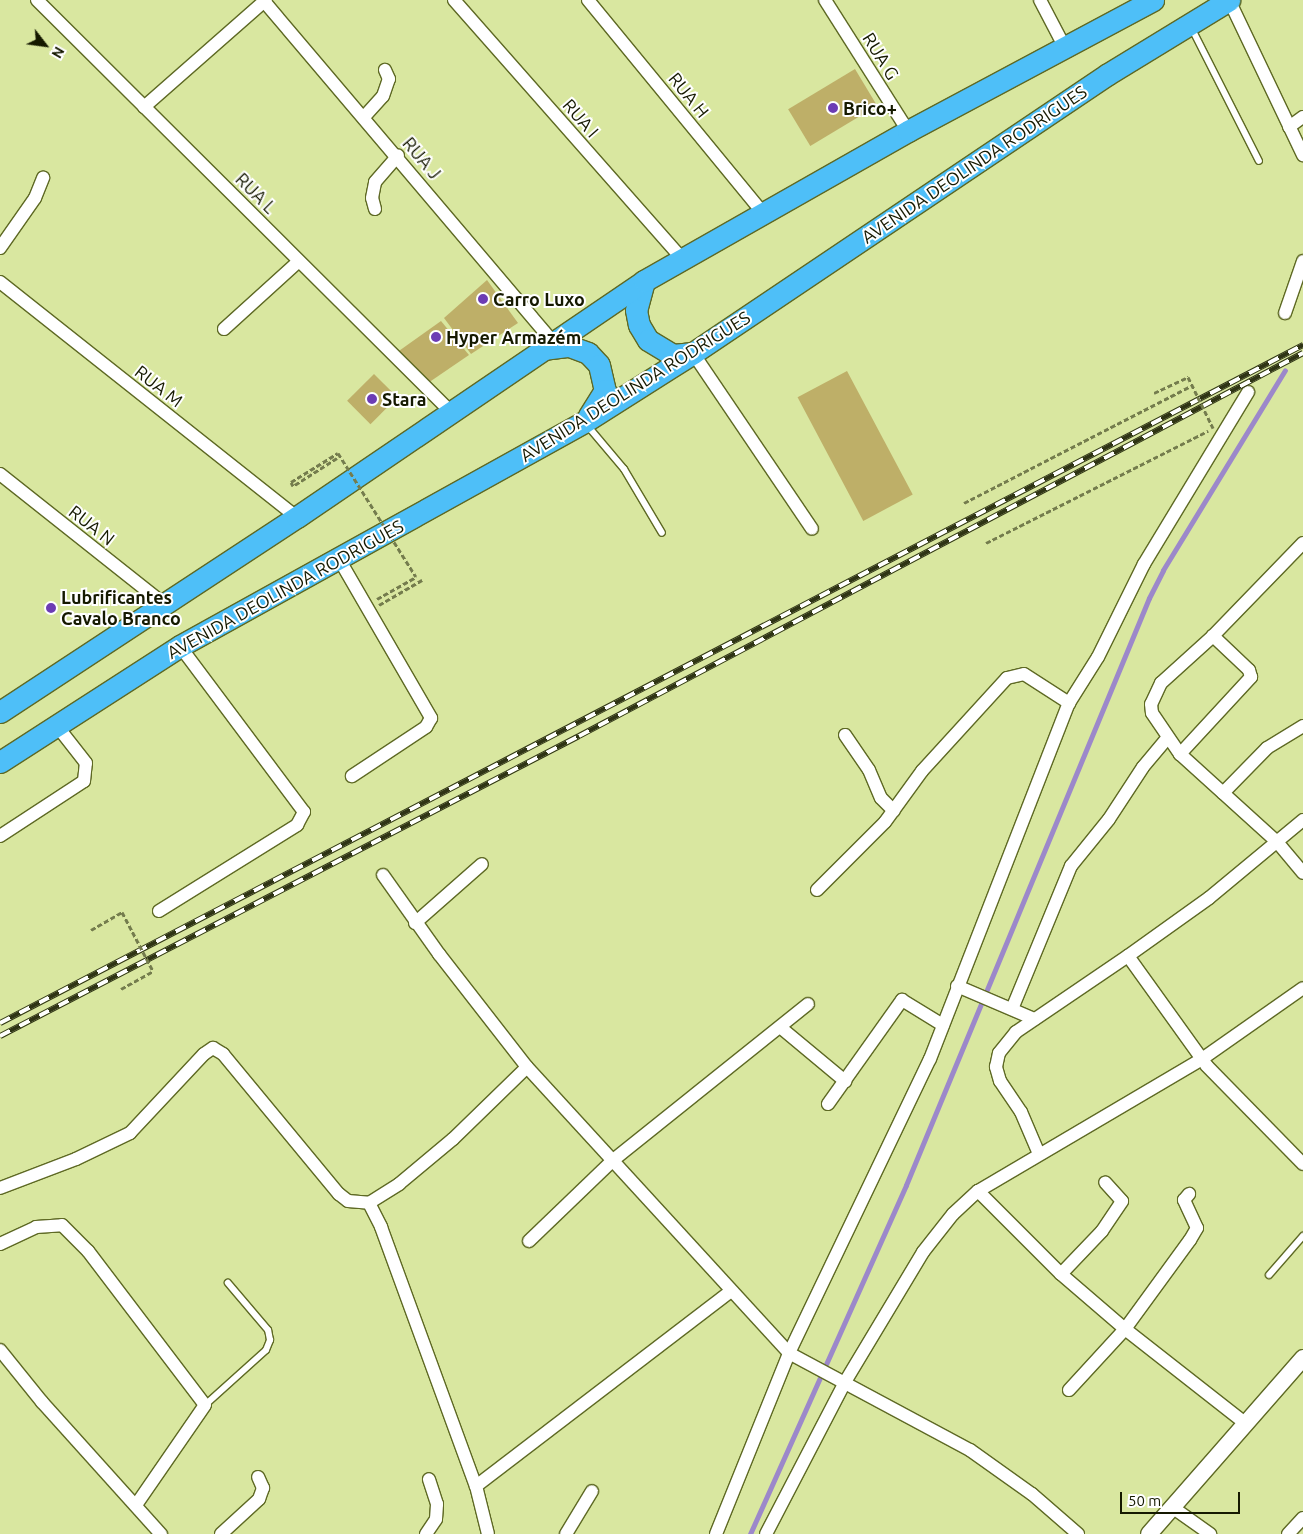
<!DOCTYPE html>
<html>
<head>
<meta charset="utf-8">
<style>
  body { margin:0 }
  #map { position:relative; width:1303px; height:1534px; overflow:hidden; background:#d9e7a0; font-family:Ubuntu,sans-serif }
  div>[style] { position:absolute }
  .stream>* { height:5px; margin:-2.5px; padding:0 2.5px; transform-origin:2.5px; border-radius:2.5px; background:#9c88ca }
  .building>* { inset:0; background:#beaf68; transform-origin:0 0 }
  .path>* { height:3px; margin-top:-1.5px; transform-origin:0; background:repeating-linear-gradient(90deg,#747c4d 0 5px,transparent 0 7.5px) }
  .roads { filter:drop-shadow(1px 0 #5e6924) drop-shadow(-1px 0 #5e6924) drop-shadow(0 1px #5e6924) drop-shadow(0 -1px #5e6924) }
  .service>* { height:6px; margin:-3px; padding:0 3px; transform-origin:3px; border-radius:3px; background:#fff }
  .minor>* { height:12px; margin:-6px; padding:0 6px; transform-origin:6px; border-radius:6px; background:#fff }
  .tertiary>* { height:16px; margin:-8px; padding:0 8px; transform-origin:8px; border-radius:8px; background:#fff }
  .trunk>* { height:21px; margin:-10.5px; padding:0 10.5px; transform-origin:10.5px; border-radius:10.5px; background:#4ebff8 }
  .rail>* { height:5.5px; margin-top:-2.75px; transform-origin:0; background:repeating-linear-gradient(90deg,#fff 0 11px,#2f3415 0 22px); box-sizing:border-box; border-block:1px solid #2f3415 }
  .path-bridge>* { height:3px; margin-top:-1.5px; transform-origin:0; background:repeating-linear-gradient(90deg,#747c4d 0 5px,transparent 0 7.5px) }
  .dots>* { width:14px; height:14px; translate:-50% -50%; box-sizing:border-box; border:2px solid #fff; border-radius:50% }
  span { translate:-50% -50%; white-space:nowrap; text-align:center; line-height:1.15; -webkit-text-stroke:4px #fff; paint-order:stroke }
  .street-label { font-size:18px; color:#151900 }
  .poi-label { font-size:18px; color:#151900; font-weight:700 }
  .left { translate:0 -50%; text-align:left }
  .north { position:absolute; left:20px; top:20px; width:50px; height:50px; -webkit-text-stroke:4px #fff; paint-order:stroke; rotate:120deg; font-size:14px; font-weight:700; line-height:20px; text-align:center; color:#151900 }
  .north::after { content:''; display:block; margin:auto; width:18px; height:22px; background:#151900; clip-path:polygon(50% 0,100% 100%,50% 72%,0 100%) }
  .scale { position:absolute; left:1120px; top:1492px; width:120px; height:22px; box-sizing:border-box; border:2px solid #151900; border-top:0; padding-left:6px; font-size:15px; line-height:18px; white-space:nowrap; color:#151900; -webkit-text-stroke:4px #fff; paint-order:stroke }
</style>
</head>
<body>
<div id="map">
  <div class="stream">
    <div style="left:750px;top:1534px;width:382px;rotate:-65.9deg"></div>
    <div style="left:906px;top:1185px;width:635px;rotate:-67.51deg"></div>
    <div style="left:1149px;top:598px;width:31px;rotate:-63deg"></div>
    <div style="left:1163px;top:570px;width:234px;rotate:-58.6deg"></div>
  </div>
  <div class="building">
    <div style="left:855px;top:69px;width:43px;height:78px;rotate:59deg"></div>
    <div style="clip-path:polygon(487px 280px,518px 323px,471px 354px,444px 318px)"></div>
    <div style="clip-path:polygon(441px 321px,469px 355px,428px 383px,396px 353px)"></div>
    <div style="left:847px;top:371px;width:140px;height:56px;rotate:62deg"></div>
    <div style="left:374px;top:374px;width:33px;height:38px;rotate:45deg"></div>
  </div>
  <div class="path">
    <div style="left:1154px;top:393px;width:38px;rotate:-25deg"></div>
    <div style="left:337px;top:458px;width:52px;rotate:147.5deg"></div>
    <div style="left:293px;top:486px;width:4px;rotate:-117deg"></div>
    <div style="left:291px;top:482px;width:55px;rotate:-31.7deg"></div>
    <div style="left:964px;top:503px;width:255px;rotate:-27.3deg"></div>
    <div style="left:986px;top:543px;width:249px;rotate:-26.8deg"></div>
    <div style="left:377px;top:599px;width:45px;rotate:-29.4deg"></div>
    <div style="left:379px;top:605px;width:50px;rotate:-30.2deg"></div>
    <div style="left:91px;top:930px;width:36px;rotate:-30deg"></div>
    <div style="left:121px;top:989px;width:37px;rotate:-29deg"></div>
  </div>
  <div class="roads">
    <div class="service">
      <div style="left:1191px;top:27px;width:150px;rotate:63.1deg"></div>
      <div style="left:586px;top:424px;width:59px;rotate:49.8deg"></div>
      <div style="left:624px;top:469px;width:74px;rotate:59.3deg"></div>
      <div style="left:1269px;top:1275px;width:52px;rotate:-48.9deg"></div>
      <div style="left:205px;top:1405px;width:82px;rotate:-42deg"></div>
      <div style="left:266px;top:1350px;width:11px;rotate:-68deg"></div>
      <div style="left:270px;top:1340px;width:10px;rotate:-101deg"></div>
      <div style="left:268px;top:1330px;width:62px;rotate:-130.4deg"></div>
    </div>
    <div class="minor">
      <div style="left:37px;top:0;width:583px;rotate:44.86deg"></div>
      <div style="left:263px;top:0;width:447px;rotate:49.7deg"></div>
      <div style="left:454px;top:0;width:345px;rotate:48.6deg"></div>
      <div style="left:588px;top:0;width:276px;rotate:50.6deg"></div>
      <div style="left:825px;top:0;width:155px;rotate:57.6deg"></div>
      <div style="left:1040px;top:0;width:52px;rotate:62.4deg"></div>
      <div style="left:1229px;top:0;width:172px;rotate:64.5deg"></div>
      <div style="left:144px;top:107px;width:162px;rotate:-41.3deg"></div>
      <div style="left:364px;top:117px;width:28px;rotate:-48deg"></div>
      <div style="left:383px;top:96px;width:18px;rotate:-71deg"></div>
      <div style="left:389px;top:79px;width:10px;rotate:-114deg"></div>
      <div style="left:1289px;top:127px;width:17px;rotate:-36deg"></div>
      <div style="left:375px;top:209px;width:11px;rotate:-105deg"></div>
      <div style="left:372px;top:198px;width:16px;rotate:-79deg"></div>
      <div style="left:375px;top:182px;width:35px;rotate:-49deg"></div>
      <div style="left:0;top:248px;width:61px;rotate:-55deg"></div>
      <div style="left:35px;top:198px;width:22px;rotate:-68deg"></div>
      <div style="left:0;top:282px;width:379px;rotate:38.4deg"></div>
      <div style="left:1285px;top:313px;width:55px;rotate:-70.9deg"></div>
      <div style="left:224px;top:329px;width:101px;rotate:-42.2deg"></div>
      <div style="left:693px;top:353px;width:212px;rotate:55.9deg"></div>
      <div style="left:0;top:474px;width:208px;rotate:38.4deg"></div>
      <div style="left:1303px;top:543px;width:129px;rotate:134.1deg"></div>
      <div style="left:1213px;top:636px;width:70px;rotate:137.9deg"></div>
      <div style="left:1161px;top:683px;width:23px;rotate:115deg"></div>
      <div style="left:1151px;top:704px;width:9px;rotate:84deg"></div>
      <div style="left:1152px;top:713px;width:50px;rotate:55.7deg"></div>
      <div style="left:1180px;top:754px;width:132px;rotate:42.2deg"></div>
      <div style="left:1278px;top:843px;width:39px;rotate:50deg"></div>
      <div style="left:339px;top:559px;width:184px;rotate:59.9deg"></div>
      <div style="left:431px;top:718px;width:10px;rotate:119deg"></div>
      <div style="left:426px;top:727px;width:89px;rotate:146.5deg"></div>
      <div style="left:845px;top:735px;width:42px;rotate:55.6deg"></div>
      <div style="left:869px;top:770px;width:30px;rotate:67deg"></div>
      <div style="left:881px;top:798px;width:18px;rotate:45deg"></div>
      <div style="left:1180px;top:754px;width:105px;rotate:-47.3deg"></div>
      <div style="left:1251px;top:677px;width:7px;rotate:-106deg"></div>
      <div style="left:1249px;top:670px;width:50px;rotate:-136.6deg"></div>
      <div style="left:1223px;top:793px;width:63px;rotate:-45.6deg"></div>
      <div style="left:1267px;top:748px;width:42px;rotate:-31.4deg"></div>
      <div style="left:1303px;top:820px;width:122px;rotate:140.3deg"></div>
      <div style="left:1209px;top:898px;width:100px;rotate:144.4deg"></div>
      <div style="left:1128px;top:956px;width:135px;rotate:54.3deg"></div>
      <div style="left:1207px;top:1066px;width:137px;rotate:45.6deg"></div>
      <div style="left:0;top:836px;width:100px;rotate:-33.2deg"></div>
      <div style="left:84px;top:781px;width:18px;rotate:-84deg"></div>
      <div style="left:86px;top:763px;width:47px;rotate:-128.1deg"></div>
      <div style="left:383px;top:875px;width:97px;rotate:54.7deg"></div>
      <div style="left:439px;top:954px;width:143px;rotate:52.1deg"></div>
      <div style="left:527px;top:1067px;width:388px;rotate:47.5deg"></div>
      <div style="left:789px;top:1353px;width:205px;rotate:28.2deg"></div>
      <div style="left:970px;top:1450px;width:76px;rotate:35.4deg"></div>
      <div style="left:1032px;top:1494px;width:61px;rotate:41deg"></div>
      <div style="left:817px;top:890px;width:96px;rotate:-45deg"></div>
      <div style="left:885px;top:822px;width:63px;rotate:-54deg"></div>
      <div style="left:922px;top:771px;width:126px;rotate:-47.6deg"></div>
      <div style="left:1007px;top:678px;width:17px;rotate:-13deg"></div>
      <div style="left:1024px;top:674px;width:54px;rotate:32.8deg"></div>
      <div style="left:159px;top:911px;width:163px;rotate:-31.9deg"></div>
      <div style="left:297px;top:825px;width:15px;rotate:-62deg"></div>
      <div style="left:304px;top:812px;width:207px;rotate:-126.8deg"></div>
      <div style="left:415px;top:923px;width:89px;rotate:-41.4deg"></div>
      <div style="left:957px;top:986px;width:84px;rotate:23.2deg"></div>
      <div style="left:1012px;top:1009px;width:155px;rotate:-67.6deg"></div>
      <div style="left:1071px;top:866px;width:60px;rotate:-51deg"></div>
      <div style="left:1109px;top:819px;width:62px;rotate:-56.8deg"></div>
      <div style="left:1143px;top:767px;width:38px;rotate:-50deg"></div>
      <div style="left:780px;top:1027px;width:85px;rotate:39.7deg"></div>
      <div style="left:828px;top:1104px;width:128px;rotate:-54.6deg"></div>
      <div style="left:902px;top:1000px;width:48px;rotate:31.4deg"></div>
      <div style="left:1039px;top:1154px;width:46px;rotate:-113.2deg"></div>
      <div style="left:1021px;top:1112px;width:37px;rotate:-124deg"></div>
      <div style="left:1000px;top:1081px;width:15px;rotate:-106deg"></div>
      <div style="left:996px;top:1067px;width:14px;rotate:-78deg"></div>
      <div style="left:999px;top:1053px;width:27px;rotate:-51deg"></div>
      <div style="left:1016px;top:1032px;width:135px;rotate:-34.2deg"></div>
      <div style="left:0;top:1188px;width:81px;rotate:-20.9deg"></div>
      <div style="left:76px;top:1159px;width:60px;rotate:-25.7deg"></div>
      <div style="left:130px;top:1133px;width:108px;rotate:-46.9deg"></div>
      <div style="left:204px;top:1054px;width:11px;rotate:-34deg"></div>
      <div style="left:213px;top:1048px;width:12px;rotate:31deg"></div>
      <div style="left:223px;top:1054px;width:182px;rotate:50.4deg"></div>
      <div style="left:339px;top:1194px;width:11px;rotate:38deg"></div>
      <div style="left:348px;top:1201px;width:21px;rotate:5deg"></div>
      <div style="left:369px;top:1203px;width:36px;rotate:-32deg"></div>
      <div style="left:399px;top:1184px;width:70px;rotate:-39.8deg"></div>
      <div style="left:453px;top:1139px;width:103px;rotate:-44.2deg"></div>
      <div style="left:978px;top:1191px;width:117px;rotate:45deg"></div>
      <div style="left:1061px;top:1274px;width:84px;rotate:40.7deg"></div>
      <div style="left:1125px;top:1329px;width:154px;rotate:38.1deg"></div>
      <div style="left:369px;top:1203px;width:27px;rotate:63deg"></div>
      <div style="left:381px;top:1227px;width:276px;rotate:69.9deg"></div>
      <div style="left:476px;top:1486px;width:49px;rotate:76deg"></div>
      <div style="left:529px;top:1241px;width:115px;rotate:-43.9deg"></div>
      <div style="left:612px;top:1161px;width:251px;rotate:-38.7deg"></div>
      <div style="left:0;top:1244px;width:40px;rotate:-25deg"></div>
      <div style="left:36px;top:1227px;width:26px;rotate:-4deg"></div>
      <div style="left:62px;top:1225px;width:37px;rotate:45deg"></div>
      <div style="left:88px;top:1251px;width:193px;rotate:52.8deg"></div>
      <div style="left:205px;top:1405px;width:121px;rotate:124.6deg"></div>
      <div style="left:1061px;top:1274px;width:59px;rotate:-46.4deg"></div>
      <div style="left:1102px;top:1231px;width:36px;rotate:-56deg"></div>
      <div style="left:1122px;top:1201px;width:25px;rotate:-132deg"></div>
      <div style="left:0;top:1350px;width:67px;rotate:51.1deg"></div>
      <div style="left:42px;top:1402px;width:178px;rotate:48deg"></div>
      <div style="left:1069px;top:1390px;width:83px;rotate:-47.4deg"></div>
      <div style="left:1125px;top:1329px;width:110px;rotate:-53.9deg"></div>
      <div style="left:1190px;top:1240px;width:14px;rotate:-60deg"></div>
      <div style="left:1197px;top:1228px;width:31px;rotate:-115deg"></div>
      <div style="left:1184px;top:1200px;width:8px;rotate:-50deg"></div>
      <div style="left:476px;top:1486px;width:320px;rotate:-37.4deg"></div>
      <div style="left:1172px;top:1507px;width:47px;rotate:35.4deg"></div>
      <div style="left:221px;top:1534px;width:52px;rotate:-42.6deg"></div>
      <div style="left:259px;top:1499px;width:12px;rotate:-70deg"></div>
      <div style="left:263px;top:1488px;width:12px;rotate:-114deg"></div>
      <div style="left:426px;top:1534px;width:18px;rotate:-56deg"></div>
      <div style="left:436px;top:1519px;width:15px;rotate:-86deg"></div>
      <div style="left:437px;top:1504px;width:26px;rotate:-108deg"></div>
      <div style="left:566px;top:1534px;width:50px;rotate:-58.8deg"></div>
      <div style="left:716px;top:1534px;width:195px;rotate:-68deg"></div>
      <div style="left:789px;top:1353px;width:326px;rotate:-64.4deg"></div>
      <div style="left:930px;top:1059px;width:382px;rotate:-68.7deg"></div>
      <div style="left:1069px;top:703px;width:54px;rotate:-57.8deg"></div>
      <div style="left:1098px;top:657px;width:104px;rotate:-63.7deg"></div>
      <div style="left:1144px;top:564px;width:201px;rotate:-58.8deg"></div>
      <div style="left:766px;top:1534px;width:171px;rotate:-62.5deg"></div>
      <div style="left:845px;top:1382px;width:152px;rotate:-59deg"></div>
      <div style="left:923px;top:1252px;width:48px;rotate:-51.7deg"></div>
      <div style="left:953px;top:1214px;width:34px;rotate:-43deg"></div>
      <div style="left:978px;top:1191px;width:260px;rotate:-30.5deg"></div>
      <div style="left:1202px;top:1059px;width:123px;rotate:-35.1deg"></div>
      <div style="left:1288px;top:1534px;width:22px;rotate:-47deg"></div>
    </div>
    <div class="tertiary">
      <div style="left:1149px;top:1534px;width:234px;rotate:-48.8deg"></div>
    </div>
    <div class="trunk">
      <div style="left:644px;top:281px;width:30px;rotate:105deg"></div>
      <div style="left:636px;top:310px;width:15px;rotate:79deg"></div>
      <div style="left:639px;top:325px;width:17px;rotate:59deg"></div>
      <div style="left:648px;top:340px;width:29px;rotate:31deg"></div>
      <div style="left:673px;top:355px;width:20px;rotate:-6deg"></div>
      <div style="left:543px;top:349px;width:26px;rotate:-7deg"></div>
      <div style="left:569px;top:346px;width:20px;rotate:20deg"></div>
      <div style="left:588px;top:353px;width:16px;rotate:47deg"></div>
      <div style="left:599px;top:365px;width:26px;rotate:77deg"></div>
      <div style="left:605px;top:390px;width:31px;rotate:122deg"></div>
      <div style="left:0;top:712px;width:355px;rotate:-33.3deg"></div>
      <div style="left:297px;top:517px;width:420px;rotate:-34.2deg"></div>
      <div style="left:644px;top:281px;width:304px;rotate:-29.6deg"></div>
      <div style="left:908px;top:131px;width:278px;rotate:-28.1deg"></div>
      <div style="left:0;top:762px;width:214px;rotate:-32.8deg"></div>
      <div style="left:180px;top:646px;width:462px;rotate:-29deg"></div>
      <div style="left:584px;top:422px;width:129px;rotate:-32.3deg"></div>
      <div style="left:693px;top:353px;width:500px;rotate:-33.91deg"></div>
      <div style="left:1108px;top:74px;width:142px;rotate:-31.4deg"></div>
    </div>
  </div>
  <div class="rail">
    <div style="left:0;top:1023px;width:1469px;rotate:-27.49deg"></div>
    <div style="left:0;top:1036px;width:652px;rotate:-27.39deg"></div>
    <div style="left:579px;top:736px;width:819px;rotate:-27.88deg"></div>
  </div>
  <div class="path-bridge">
    <div style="left:1188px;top:377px;width:57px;rotate:63.9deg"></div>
    <div style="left:338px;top:453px;width:146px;rotate:57.8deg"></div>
    <div style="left:122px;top:912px;width:67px;rotate:62.3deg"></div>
  </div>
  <div class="dots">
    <div style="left:833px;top:108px;background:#6c3cb4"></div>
    <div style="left:483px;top:299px;background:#6c3cb4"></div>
    <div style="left:436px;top:337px;background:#6c3cb4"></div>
    <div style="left:372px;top:399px;background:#6c3cb4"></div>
    <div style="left:51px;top:608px;background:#6c3cb4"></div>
  </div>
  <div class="street-label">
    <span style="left:881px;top:56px;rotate:58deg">RUA G</span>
    <span style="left:689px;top:95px;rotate:51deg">RUA H</span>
    <span style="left:581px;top:118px;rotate:49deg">RUA I</span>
    <span style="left:422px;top:158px;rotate:50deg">RUA J</span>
    <span style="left:974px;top:164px;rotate:-34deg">AVENIDA DEOLINDA RODRIGUES</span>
    <span style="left:256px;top:193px;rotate:45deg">RUA L</span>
    <span style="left:159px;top:386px;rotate:38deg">RUA M</span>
    <span style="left:635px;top:386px;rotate:-32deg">AVENIDA DEOLINDA RODRIGUES</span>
    <span style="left:92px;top:525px;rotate:38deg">RUA N</span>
    <span style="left:285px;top:589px;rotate:-29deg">AVENIDA DEOLINDA RODRIGUES</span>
  </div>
  <div class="poi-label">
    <span class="left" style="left:843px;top:108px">Brico+</span>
    <span class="left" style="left:493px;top:299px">Carro Luxo</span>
    <span class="left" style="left:446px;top:337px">Hyper Armazém</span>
    <span class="left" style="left:382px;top:399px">Stara</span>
    <span class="left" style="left:61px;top:608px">Lubrificantes<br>Cavalo Branco</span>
  </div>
  <div class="north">N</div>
  <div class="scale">50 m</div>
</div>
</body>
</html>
